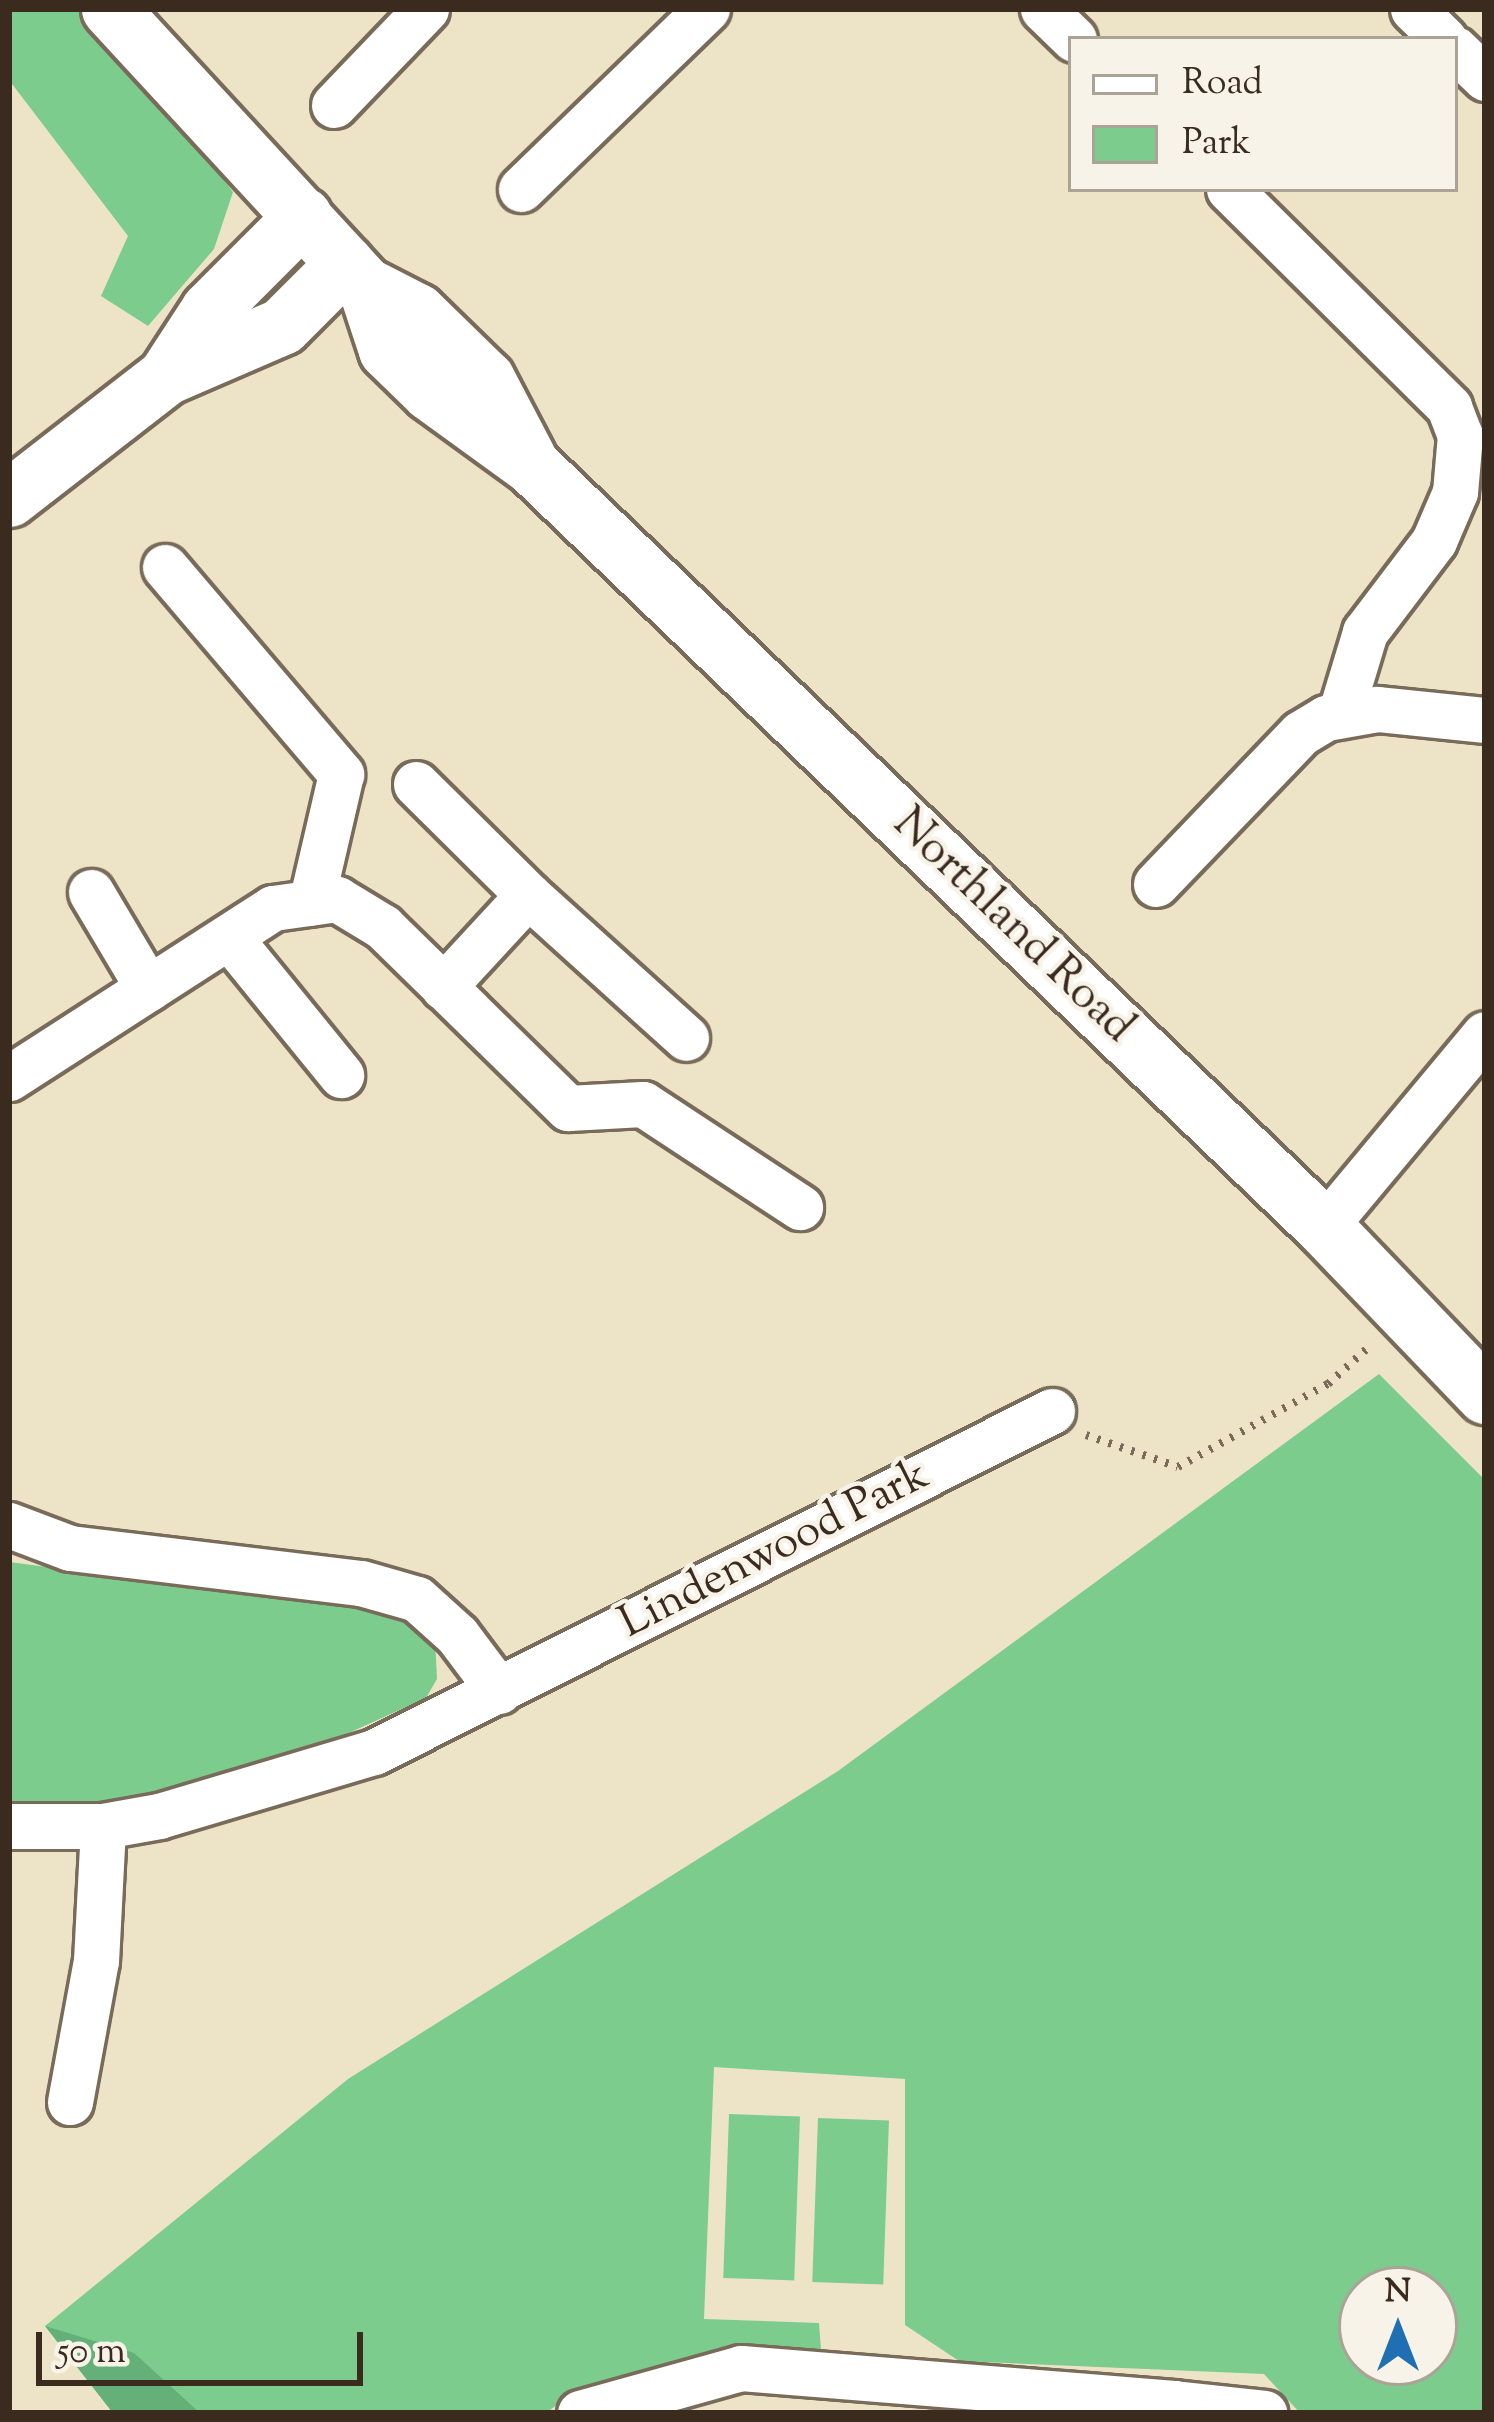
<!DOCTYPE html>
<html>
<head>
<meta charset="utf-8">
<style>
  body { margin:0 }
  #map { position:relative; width:1494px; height:2422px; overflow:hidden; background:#ede4c7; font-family:"Sorts Mill Goudy",serif }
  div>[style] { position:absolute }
  .green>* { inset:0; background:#7bcc8d; transform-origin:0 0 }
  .forest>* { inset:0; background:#64b078 }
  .path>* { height:8px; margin-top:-4px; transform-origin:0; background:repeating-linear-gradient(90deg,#796b59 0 3px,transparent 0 12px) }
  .roads { filter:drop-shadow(3px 0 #796b59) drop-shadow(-3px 0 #796b59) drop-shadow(0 3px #796b59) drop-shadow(0 -3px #796b59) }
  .minor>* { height:45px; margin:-22.5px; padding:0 22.5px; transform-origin:22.5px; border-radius:22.5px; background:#fff }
  .major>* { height:57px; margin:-28.5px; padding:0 28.5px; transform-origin:28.5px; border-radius:28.5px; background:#fff }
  span { translate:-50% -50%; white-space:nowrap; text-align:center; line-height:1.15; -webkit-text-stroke:9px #f7f3e8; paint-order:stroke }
  .street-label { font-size:45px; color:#3b2a1e }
  .frame { position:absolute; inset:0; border:12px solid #3b2a1e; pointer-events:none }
  .legend { position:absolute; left:1068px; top:36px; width:390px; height:156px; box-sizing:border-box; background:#f7f3e8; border:3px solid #aca397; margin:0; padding:15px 21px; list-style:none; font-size:36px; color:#3b2a1e }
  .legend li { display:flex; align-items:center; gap:24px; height:60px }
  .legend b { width:60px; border:3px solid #aca397 }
  .north { position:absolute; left:1338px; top:2266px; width:120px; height:120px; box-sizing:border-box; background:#f7f3e8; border:3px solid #aca397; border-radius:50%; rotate:0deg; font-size:33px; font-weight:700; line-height:48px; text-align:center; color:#3b2a1e }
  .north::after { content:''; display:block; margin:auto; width:42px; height:54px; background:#1f6fb2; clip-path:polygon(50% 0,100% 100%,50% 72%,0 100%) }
  .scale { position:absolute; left:36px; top:2332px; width:327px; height:54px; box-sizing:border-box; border:6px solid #3b2a1e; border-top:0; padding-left:15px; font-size:36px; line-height:42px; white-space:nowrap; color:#3b2a1e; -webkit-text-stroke:9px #f7f3e8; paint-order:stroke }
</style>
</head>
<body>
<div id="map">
  <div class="green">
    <div style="clip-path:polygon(9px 9px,91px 9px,233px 192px,214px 249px,148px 326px,101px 296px,128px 236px,9px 80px)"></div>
    <div style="clip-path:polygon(evenodd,1379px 1374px,1485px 1480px,1485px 2413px,1300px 2413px,1264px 2374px,959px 2361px,905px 2325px,905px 2079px,714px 2067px,704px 2319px,819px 2323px,821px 2350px,744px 2353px,562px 2401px,546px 2413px,113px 2413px,45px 2326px,348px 2079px,838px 1771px,1379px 1374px,1362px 2290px,1434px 2290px,1434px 2362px,1362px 2362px,1362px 2290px)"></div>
    <div style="clip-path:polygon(9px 1562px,404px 1614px,435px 1639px,437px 1679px,426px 1698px,278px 1765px,149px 1800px,9px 1808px)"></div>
    <div style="left:729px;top:2114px;width:71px;height:164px;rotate:2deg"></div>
    <div style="left:818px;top:2118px;width:71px;height:164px;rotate:2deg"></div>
  </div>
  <div class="forest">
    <div style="clip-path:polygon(45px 2326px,134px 2353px,200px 2413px,113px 2413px)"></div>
  </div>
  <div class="path">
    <div style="left:1086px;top:1435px;width:97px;rotate:19.2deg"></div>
    <div style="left:1178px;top:1467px;width:171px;rotate:-29deg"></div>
    <div style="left:1328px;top:1384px;width:58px;rotate:-42.2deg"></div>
  </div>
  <div class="roads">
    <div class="minor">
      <div style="left:1043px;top:9px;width:43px;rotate:44.1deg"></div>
      <div style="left:1413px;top:9px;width:43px;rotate:44.1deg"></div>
      <div style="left:1455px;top:49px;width:42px;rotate:44deg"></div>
      <div style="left:334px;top:105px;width:133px;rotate:-46.2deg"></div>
      <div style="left:521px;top:189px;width:259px;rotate:-44.1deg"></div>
      <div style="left:1229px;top:189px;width:310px;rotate:44.7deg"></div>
      <div style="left:1449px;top:407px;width:30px;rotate:69deg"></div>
      <div style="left:1460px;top:435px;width:57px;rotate:95deg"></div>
      <div style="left:1455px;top:492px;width:53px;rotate:113.2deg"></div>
      <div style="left:1434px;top:541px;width:114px;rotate:127.2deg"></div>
      <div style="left:1365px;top:632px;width:87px;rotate:106.8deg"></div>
      <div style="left:165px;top:567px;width:272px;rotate:49.6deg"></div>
      <div style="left:341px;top:774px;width:132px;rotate:103.1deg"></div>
      <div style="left:416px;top:784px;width:158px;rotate:44.7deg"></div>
      <div style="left:528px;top:895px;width:125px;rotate:132.7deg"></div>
      <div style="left:1156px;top:884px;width:209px;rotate:-46.2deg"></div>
      <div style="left:1301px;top:733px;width:29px;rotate:-31deg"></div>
      <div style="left:1326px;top:718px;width:52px;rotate:-10deg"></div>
      <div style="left:1377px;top:709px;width:109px;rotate:5.8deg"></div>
      <div style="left:91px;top:892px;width:112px;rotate:59.3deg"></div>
      <div style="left:528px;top:895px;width:213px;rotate:42.1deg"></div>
      <div style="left:229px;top:937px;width:178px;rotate:50.9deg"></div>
      <div style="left:9px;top:1078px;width:314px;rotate:-32.8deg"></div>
      <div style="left:273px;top:908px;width:65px;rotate:-8deg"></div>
      <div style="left:337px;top:899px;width:54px;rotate:31.3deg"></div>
      <div style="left:383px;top:927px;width:259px;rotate:44.4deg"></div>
      <div style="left:568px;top:1108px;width:75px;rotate:-3.1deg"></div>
      <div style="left:643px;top:1104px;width:188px;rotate:33.3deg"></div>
      <div style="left:1324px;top:1227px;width:251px;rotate:-50.2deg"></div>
      <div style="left:9px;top:1525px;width:65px;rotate:20.7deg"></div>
      <div style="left:70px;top:1548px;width:293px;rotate:6.9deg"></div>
      <div style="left:361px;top:1583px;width:58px;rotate:15.9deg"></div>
      <div style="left:417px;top:1599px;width:54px;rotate:42deg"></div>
      <div style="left:457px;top:1635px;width:70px;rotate:53.1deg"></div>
      <div style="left:9px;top:1826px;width:94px"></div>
      <div style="left:103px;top:1826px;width:57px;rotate:-10.1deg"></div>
      <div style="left:159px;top:1816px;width:224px;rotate:-16.6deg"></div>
      <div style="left:374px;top:1752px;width:759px;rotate:-26.7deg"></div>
      <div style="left:70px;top:2102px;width:143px;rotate:-79.6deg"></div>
      <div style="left:96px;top:1961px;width:135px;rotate:-87deg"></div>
      <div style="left:580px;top:2413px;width:167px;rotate:-15.6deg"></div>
      <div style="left:741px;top:2368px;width:434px;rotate:4.6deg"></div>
      <div style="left:1174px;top:2413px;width:10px;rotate:-90deg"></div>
      <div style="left:1174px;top:2403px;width:91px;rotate:6.3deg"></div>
    </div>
    <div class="major">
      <div style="left:110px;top:9px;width:377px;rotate:47.3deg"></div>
      <div style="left:366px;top:286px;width:67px;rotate:71.8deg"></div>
      <div style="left:387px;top:350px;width:60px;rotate:44.3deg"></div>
      <div style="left:430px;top:392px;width:126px;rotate:36deg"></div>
      <div style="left:532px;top:466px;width:1098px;rotate:43.86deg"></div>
      <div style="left:1324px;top:1227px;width:233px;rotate:46.2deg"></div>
      <div style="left:366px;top:286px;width:57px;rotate:27deg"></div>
      <div style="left:417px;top:312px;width:96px;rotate:44.2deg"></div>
      <div style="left:486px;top:379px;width:88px;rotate:62.3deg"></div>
      <div style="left:166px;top:376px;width:79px;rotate:-56.9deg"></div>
      <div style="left:209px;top:310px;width:133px;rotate:-45deg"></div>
      <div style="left:9px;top:498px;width:199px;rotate:-37.8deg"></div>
      <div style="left:166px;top:376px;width:126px;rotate:-23.3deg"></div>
      <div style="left:282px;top:326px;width:89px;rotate:-45deg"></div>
    </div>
  </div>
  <div class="street-label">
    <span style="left:1012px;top:927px;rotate:44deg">Northland Road</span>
    <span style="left:775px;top:1551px;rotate:-27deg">Lindenwood Park</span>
  </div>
  <div class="frame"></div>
  <ul class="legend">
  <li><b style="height:15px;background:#fff"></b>Road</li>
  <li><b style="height:33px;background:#7bcc8d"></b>Park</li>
  </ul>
  <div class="north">N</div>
  <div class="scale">50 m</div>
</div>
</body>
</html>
